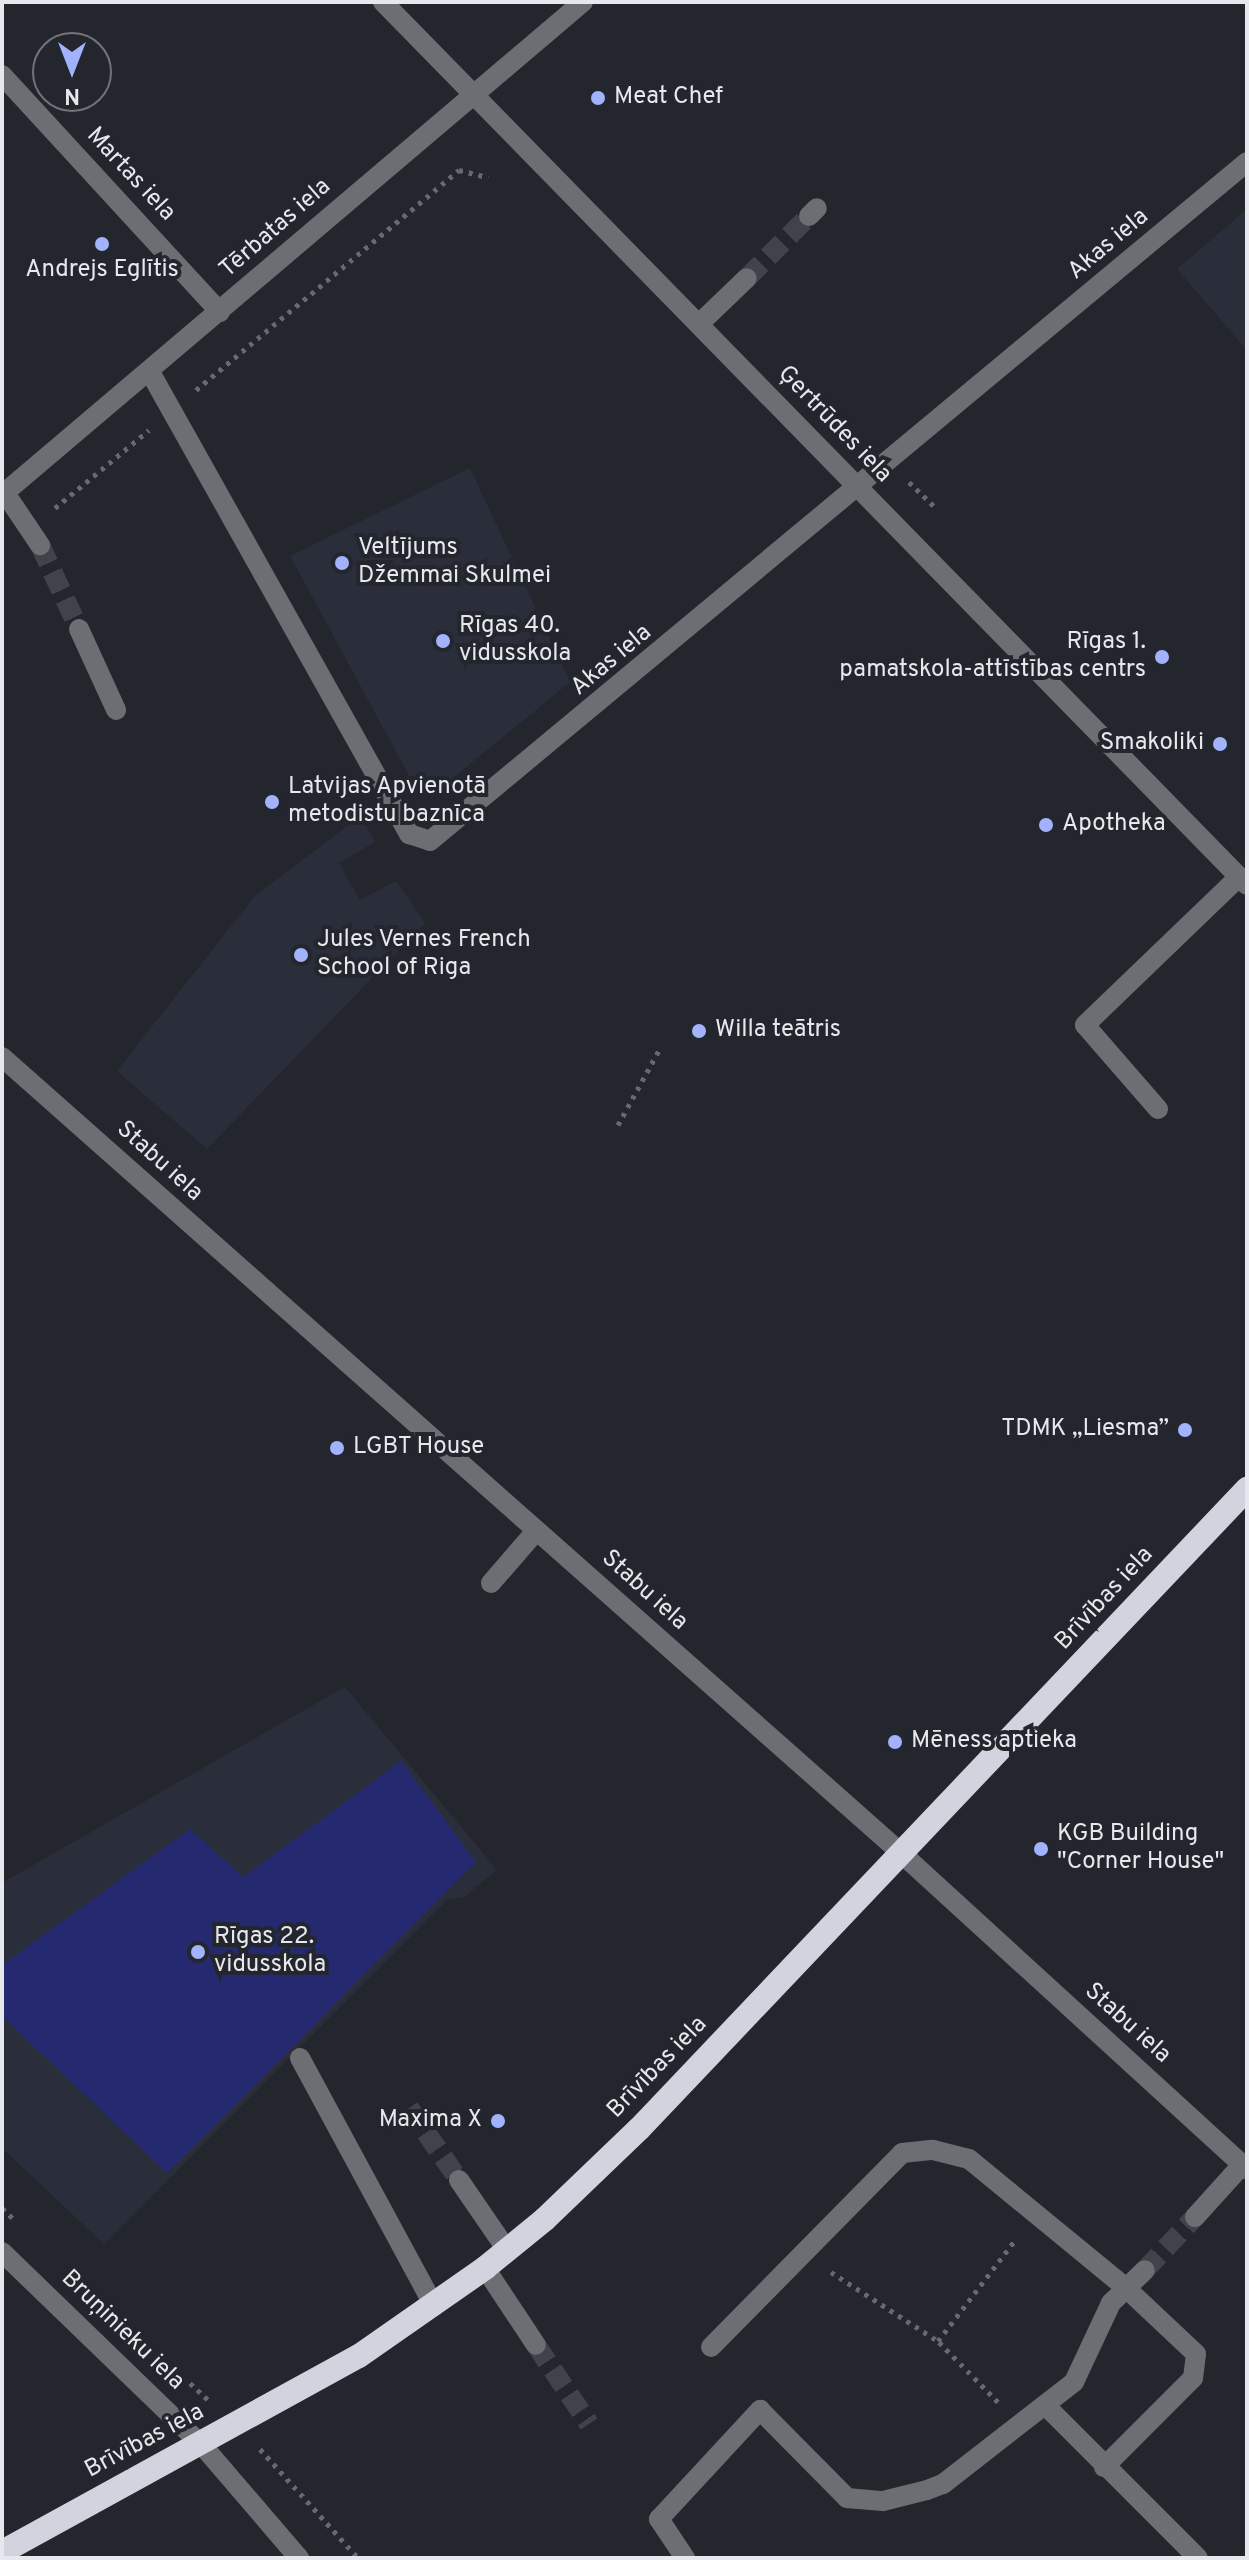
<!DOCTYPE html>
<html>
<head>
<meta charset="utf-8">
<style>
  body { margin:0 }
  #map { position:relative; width:1249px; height:2560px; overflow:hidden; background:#24262e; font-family:Overpass,sans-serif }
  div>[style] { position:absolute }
  .built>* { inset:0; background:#2a2e3b }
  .green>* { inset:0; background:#252a70 }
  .minor-tunnel>* { height:20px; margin-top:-10px; transform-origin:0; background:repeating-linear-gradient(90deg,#41434b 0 20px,transparent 0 30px) }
  .path>* { height:5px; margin-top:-2.5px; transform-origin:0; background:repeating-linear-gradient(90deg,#676870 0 4px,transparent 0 10px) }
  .minor>* { height:20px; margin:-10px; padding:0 10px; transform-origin:10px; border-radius:10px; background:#6d6e73 }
  .highway>* { height:24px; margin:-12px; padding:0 12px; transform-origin:12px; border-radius:12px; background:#d1d4de }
  .dots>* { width:22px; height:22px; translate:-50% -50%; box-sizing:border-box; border:4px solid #24262e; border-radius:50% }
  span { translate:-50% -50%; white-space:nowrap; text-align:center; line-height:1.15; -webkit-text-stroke:8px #24262e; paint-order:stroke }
  .poi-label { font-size:24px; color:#e7e8ee }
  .left { translate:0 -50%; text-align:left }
  .right { translate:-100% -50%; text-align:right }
  .street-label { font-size:24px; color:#e7e8ee }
  .frame { position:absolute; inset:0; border:4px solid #e7e8ee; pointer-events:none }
  .north { position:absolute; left:32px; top:32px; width:80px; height:80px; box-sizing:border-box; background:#24262e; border:2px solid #72747b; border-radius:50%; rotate:180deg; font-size:22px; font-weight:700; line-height:32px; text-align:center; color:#e7e8ee }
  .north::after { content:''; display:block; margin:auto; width:28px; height:36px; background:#a2b2fd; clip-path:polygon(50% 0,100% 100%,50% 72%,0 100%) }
</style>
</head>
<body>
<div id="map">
  <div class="built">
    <div style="clip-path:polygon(1247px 209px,1247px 350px,1177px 269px)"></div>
    <div style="clip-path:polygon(470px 468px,570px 682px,436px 792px,417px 790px,290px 556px)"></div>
    <div style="clip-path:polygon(360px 816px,375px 842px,339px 863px,360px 900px,396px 881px,425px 923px,207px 1149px,117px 1071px,254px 897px)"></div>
    <div style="clip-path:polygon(345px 1687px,497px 1870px,464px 1897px,447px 1900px,104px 2244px,2px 2148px,2px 1883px)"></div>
  </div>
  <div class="green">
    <div style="clip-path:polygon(401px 1761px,476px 1862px,167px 2173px,2px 2016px,2px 1965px,190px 1829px,243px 1877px)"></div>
  </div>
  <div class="minor-tunnel">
    <div style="left:747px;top:278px;width:88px;rotate:-45deg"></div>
    <div style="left:40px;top:545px;width:93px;rotate:65.1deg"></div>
    <div style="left:409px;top:2108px;width:88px;rotate:55.2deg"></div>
    <div style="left:1145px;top:2270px;width:73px;rotate:-46.7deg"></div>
    <div style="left:536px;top:2345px;width:95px;rotate:56.1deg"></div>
  </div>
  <div class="path">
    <div style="left:196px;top:390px;width:343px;rotate:-39.9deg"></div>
    <div style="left:459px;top:170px;width:30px;rotate:14deg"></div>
    <div style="left:909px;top:482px;width:39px;rotate:44deg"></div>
    <div style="left:55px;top:508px;width:122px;rotate:-39.7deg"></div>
    <div style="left:618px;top:1125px;width:85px;rotate:-61.3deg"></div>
    <div style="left:2px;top:2208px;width:19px;rotate:43deg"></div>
    <div style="left:831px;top:2272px;width:127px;rotate:32.8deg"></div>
    <div style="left:190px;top:2383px;width:26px;rotate:43deg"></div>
    <div style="left:998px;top:2402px;width:86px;rotate:-134.5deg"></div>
    <div style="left:938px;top:2341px;width:128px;rotate:-52.6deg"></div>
    <div style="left:260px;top:2449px;width:147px;rotate:48deg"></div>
  </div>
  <div class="minor">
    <div style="left:383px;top:2px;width:1235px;rotate:45.62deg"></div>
    <div style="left:2px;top:75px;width:322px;rotate:47.4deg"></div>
    <div style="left:809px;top:216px;width:11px;rotate:-45deg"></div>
    <div style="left:699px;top:324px;width:66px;rotate:-43.8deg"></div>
    <div style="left:150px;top:372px;width:530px;rotate:60.72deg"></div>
    <div style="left:409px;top:834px;width:22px;rotate:18deg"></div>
    <div style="left:430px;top:841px;width:1062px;rotate:-39.73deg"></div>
    <div style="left:5px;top:493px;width:63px;rotate:56.1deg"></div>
    <div style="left:2px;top:495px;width:762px;rotate:-40.32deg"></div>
    <div style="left:79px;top:629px;width:89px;rotate:65.4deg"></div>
    <div style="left:2px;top:1057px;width:1201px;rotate:41.52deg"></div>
    <div style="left:901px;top:1853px;width:469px;rotate:42.4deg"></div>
    <div style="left:1158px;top:1109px;width:111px;rotate:-131deg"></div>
    <div style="left:1085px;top:1025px;width:214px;rotate:-43.9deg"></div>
    <div style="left:491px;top:1583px;width:69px;rotate:-49.1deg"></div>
    <div style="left:300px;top:2058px;width:282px;rotate:61.6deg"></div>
    <div style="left:459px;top:2180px;width:85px;rotate:55.6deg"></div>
    <div style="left:1195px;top:2217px;width:70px;rotate:-47.9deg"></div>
    <div style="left:2px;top:2252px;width:278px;rotate:44deg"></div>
    <div style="left:202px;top:2445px;width:149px;rotate:49.4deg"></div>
    <div style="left:485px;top:2268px;width:92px;rotate:56.5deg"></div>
    <div style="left:711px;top:2347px;width:272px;rotate:-45.4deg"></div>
    <div style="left:902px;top:2153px;width:31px;rotate:-6deg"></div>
    <div style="left:933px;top:2150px;width:37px;rotate:14deg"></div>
    <div style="left:969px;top:2159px;width:203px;rotate:39.4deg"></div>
    <div style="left:1126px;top:2288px;width:96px;rotate:43.3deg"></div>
    <div style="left:1196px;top:2354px;width:24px;rotate:97deg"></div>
    <div style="left:1193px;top:2378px;width:126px;rotate:135deg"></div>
    <div style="left:1045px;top:2405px;width:216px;rotate:45deg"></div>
    <div style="left:685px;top:2558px;width:47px;rotate:-123.7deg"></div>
    <div style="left:659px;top:2519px;width:149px;rotate:-47.2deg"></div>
    <div style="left:760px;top:2410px;width:124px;rotate:45.3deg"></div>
    <div style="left:847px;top:2498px;width:36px;rotate:5deg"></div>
    <div style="left:883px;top:2501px;width:45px;rotate:-14deg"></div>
    <div style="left:927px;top:2490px;width:17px;rotate:-21deg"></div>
    <div style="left:943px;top:2484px;width:166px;rotate:-37.9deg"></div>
    <div style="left:1074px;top:2382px;width:87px;rotate:-64.9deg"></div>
    <div style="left:1111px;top:2303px;width:47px;rotate:-44.1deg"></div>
  </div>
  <div class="highway">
    <div style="left:2px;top:2552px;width:407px;rotate:-28.8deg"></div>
    <div style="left:359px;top:2356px;width:154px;rotate:-34.9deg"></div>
    <div style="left:485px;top:2268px;width:77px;rotate:-39.2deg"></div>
    <div style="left:545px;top:2219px;width:130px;rotate:-43.8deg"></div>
    <div style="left:639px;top:2129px;width:883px;rotate:-46.47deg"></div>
  </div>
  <div class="dots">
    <div style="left:598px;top:98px;background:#a2b2fd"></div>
    <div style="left:102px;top:244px;background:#a2b2fd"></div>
    <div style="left:342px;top:563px;background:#a2b2fd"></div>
    <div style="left:443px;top:641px;background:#a2b2fd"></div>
    <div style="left:1162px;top:657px;background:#a2b2fd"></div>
    <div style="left:1220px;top:744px;background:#a2b2fd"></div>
    <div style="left:272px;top:802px;background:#a2b2fd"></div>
    <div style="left:1046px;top:825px;background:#a2b2fd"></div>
    <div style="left:301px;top:955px;background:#a2b2fd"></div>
    <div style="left:699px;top:1031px;background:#a2b2fd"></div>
    <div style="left:1185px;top:1430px;background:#a2b2fd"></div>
    <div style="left:337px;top:1448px;background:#a2b2fd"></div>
    <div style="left:895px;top:1742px;background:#a2b2fd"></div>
    <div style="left:1041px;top:1849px;background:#a2b2fd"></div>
    <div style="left:198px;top:1952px;background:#a2b2fd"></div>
    <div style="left:498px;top:2121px;background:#a2b2fd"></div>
  </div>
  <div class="poi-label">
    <span class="left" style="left:614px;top:98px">Meat Chef</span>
    <span style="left:102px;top:271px">Andrejs Eglītis</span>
    <span class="left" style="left:358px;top:563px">Veltījums<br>Džemmai Skulmei</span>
    <span class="left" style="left:459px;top:641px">Rīgas 40.<br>vidusskola</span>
    <span class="right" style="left:1146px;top:657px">Rīgas 1.<br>pamatskola-attīstības centrs</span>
    <span class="right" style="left:1204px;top:744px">Smakoliki</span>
    <span class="left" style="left:288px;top:802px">Latvijas Apvienotā<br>metodistu baznīca</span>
    <span class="left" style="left:1062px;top:825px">Apotheka</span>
    <span class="left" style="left:317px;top:955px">Jules Vernes French<br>School of Riga</span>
    <span class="left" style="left:715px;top:1031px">Willa teātris</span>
    <span class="right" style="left:1169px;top:1430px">TDMK „Liesma”</span>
    <span class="left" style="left:353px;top:1448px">LGBT House</span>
    <span class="left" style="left:911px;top:1742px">Mēness aptieka</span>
    <span class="left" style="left:1057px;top:1849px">KGB Building<br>"Corner House"</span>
    <span class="left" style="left:214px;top:1952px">Rīgas 22.<br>vidusskola</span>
    <span class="right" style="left:482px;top:2121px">Maxima X</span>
  </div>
  <div class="street-label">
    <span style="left:130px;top:175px;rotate:47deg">Martas iela</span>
    <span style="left:276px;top:229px;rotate:-41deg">Tērbatas iela</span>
    <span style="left:1109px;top:245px;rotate:-40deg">Akas iela</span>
    <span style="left:834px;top:425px;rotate:46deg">Ģertrūdes iela</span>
    <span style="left:612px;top:661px;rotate:-40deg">Akas iela</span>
    <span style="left:159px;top:1162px;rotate:42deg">Stabu iela</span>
    <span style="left:644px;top:1591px;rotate:42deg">Stabu iela</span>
    <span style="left:1105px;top:1599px;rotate:-47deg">Brīvības iela</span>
    <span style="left:1127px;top:2024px;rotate:42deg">Stabu iela</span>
    <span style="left:658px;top:2068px;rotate:-46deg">Brīvības iela</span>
    <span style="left:122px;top:2331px;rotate:44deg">Bruņinieku iela</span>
    <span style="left:145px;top:2442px;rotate:-28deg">Brīvības iela</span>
  </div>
  <div class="frame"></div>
  <div class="north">N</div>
</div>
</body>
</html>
